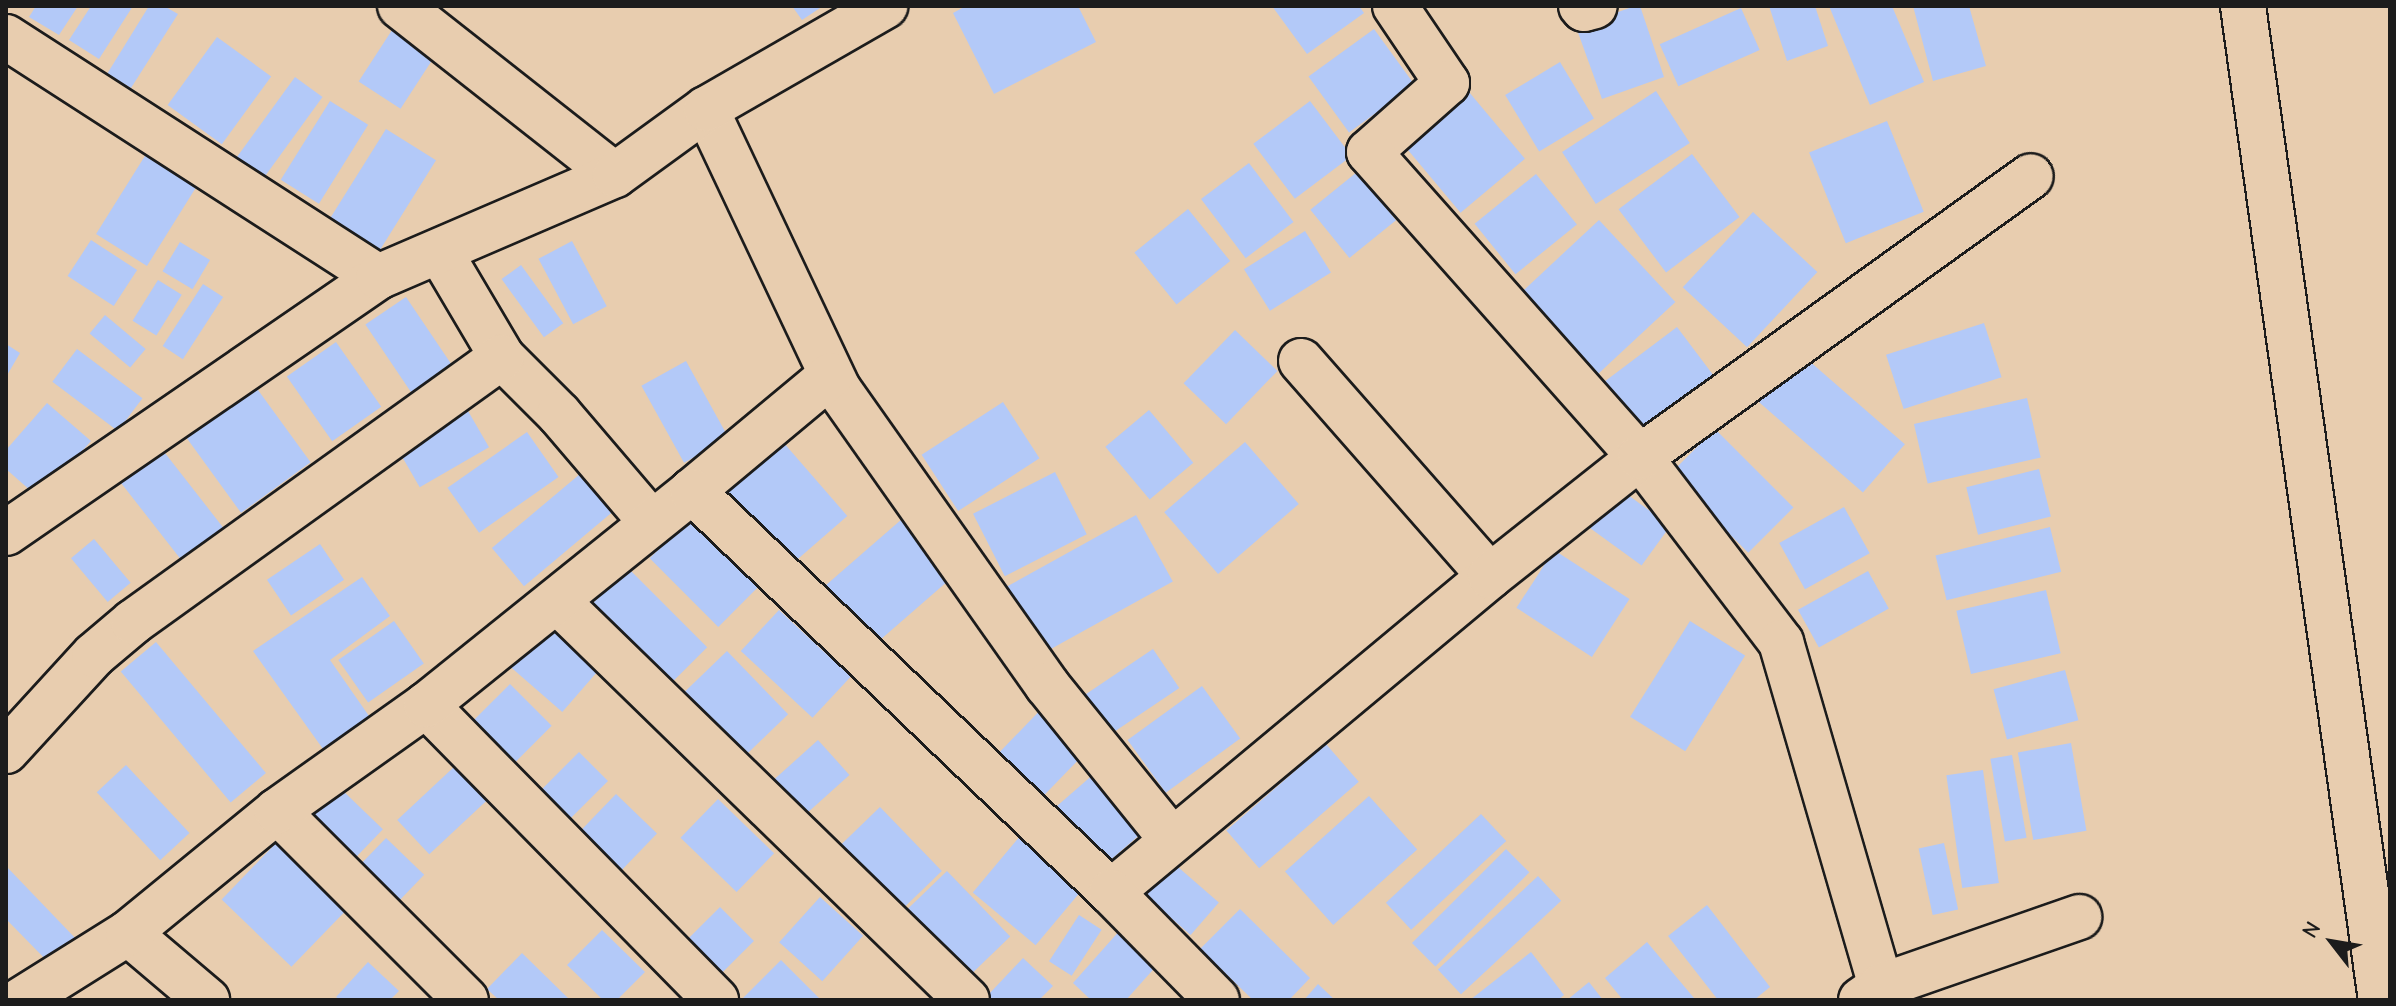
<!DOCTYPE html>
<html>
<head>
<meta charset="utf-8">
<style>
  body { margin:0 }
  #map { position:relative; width:2396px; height:1006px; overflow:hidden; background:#e8cdaf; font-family:"Comic Neue",sans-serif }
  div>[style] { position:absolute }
  .building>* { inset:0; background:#b3c9f8; transform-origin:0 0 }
  .roads { filter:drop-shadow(2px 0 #1c1c1c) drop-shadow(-2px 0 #1c1c1c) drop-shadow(0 2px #1c1c1c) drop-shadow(0 -2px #1c1c1c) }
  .minor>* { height:44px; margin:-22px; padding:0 22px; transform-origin:22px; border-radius:22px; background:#e8cdaf }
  span { translate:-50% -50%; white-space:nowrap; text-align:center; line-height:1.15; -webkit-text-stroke:6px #e8cdaf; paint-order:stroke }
  .frame { position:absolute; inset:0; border:8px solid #1c1c1c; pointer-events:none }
  .north { position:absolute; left:2292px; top:902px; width:80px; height:80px; -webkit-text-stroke:6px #e8cdaf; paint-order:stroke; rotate:301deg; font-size:22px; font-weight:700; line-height:32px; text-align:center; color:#1c1c1c }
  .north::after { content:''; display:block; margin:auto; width:28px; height:36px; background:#1c1c1c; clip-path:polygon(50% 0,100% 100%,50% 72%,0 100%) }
</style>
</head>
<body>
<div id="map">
  <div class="building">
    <div style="clip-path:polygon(36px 6px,78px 6px,59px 35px,29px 17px)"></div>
    <div style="clip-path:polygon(91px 6px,133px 6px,99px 59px,69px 40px)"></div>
    <div style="clip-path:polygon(149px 6px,164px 6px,178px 14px,131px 88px,107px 74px)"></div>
    <div style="clip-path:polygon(792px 6px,823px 6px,802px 20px)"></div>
    <div style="clip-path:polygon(966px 6px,1078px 6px,1096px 42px,994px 94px,953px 13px)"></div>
    <div style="clip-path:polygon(1272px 6px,1359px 6px,1364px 13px,1307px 54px)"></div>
    <div style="clip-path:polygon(1635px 6px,1640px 6px,1664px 77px,1602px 99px,1576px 27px)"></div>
    <div style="clip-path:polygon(1769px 6px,1815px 6px,1828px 46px,1787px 61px)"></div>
    <div style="clip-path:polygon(1829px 6px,1892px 6px,1924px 82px,1870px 105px)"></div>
    <div style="clip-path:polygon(1913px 6px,1969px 6px,1986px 66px,1933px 81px)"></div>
    <div style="left:1741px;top:8px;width:46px;height:89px;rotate:66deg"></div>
    <div style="left:394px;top:27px;width:50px;height:65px;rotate:33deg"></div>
    <div style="left:1374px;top:29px;width:69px;height:81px;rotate:54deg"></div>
    <div style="left:217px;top:37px;width:67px;height:84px;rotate:36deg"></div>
    <div style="left:1560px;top:62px;width:66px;height:64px;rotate:59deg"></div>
    <div style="left:295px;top:77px;width:34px;height:105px;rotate:36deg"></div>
    <div style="left:1656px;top:91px;width:62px;height:112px;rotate:57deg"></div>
    <div style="left:1469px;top:92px;width:87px;height:84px;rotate:50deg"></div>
    <div style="left:330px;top:101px;width:45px;height:93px;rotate:32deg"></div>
    <div style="left:1310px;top:101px;width:69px;height:71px;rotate:53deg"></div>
    <div style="left:1887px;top:121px;width:98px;height:84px;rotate:68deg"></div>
    <div style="left:386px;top:129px;width:59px;height:116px;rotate:32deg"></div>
    <div style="left:148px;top:151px;width:60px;height:98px;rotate:32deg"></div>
    <div style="left:1692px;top:154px;width:79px;height:92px;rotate:53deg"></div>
    <div style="left:1249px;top:163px;width:74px;height:60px;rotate:53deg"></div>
    <div style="left:1357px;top:172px;width:62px;height:60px;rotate:51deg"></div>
    <div style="left:1536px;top:174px;width:65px;height:79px;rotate:51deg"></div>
    <div style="left:1188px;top:209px;width:67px;height:69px;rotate:51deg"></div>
    <div style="left:1753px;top:212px;width:88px;height:103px;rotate:43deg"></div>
    <div style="left:1599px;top:220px;width:112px;height:108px;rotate:47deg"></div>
    <div style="left:1305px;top:231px;width:49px;height:72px;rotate:58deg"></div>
    <div style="left:91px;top:240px;width:55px;height:43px;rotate:33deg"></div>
    <div style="left:572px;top:241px;width:74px;height:38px;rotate:62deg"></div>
    <div style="left:180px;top:242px;width:35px;height:34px;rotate:31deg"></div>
    <div style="left:521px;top:265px;width:72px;height:24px;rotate:54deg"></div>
    <div style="left:158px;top:280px;width:28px;height:48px;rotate:32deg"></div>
    <div style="left:203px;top:284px;width:24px;height:74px;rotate:33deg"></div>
    <div style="left:406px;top:297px;width:92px;height:49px;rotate:56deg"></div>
    <div style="left:105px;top:315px;width:53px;height:24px;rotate:40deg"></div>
    <div style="left:1984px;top:323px;width:57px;height:103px;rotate:72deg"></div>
    <div style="left:1677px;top:327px;width:72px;height:91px;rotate:53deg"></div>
    <div style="left:1235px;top:330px;width:59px;height:74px;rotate:44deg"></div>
    <div style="left:336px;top:342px;width:79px;height:60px;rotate:55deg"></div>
    <div style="clip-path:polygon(6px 344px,20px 353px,6px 377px)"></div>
    <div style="left:77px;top:349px;width:82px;height:41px;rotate:37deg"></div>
    <div style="left:1800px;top:353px;width:139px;height:64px;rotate:41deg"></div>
    <div style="left:686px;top:361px;width:88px;height:51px;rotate:61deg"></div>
    <div style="left:253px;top:383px;width:98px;height:86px;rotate:54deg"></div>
    <div style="left:2027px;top:398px;width:61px;height:116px;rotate:77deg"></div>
    <div style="left:1003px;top:402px;width:67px;height:97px;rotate:57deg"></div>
    <div style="clip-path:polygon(47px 403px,91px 441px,40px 499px,6px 469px,6px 450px)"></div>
    <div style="left:464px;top:404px;width:50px;height:80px;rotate:60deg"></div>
    <div style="left:1149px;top:410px;width:69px;height:57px;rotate:50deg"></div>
    <div style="left:1715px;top:429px;width:111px;height:64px;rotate:45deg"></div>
    <div style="left:527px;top:432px;width:55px;height:97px;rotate:55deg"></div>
    <div style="left:154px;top:439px;width:122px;height:53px;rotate:52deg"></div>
    <div style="left:783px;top:442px;width:98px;height:75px;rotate:49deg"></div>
    <div style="left:1245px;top:442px;width:82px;height:107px;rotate:49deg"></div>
    <div style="left:2039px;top:469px;width:49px;height:75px;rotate:76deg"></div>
    <div style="left:1055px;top:472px;width:70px;height:92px;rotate:63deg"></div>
    <div style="left:580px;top:474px;width:50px;height:115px;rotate:50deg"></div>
    <div style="left:1617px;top:487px;width:66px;height:49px;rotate:36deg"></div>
    <div style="left:1844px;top:507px;width:53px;height:74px;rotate:61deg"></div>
    <div style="left:1136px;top:515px;width:76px;height:157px;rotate:61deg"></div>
    <div style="left:690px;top:518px;width:97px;height:57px;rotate:45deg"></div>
    <div style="left:902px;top:519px;width:77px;height:101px;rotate:49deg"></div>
    <div style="left:2050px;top:527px;width:46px;height:118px;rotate:76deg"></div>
    <div style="left:94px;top:539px;width:57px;height:30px;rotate:50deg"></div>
    <div style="left:320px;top:544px;width:43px;height:64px;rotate:56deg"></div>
    <div style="left:1554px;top:550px;width:90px;height:69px;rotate:33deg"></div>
    <div style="left:628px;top:568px;width:112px;height:55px;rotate:45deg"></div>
    <div style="left:1868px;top:571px;width:43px;height:80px;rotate:61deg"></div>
    <div style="clip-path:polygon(362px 577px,390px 616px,330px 660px,369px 716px,323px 749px,253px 651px)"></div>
    <div style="left:2046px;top:590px;width:65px;height:92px;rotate:77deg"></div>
    <div style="left:779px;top:610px;width:98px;height:56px;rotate:43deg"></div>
    <div style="left:394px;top:621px;width:52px;height:68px;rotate:55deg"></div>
    <div style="left:546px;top:621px;width:72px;height:58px;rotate:41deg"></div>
    <div style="left:1690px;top:621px;width:65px;height:113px;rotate:32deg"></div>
    <div style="left:156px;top:642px;width:171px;height:46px;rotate:50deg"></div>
    <div style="left:1153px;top:649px;width:47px;height:82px;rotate:56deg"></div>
    <div style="left:727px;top:651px;width:88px;height:71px;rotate:46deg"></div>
    <div style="left:2065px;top:670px;width:52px;height:74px;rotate:75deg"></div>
    <div style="left:510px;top:684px;width:59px;height:62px;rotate:45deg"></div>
    <div style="left:1202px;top:686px;width:65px;height:92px;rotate:54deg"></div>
    <div style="left:1049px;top:701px;width:62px;height:81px;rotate:44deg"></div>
    <div style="left:818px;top:740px;width:47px;height:64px;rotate:48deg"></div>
    <div style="left:2071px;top:743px;width:89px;height:54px;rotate:80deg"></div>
    <div style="left:1326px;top:744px;width:50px;height:132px;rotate:49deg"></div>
    <div style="left:579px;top:752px;width:41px;height:67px;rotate:45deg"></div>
    <div style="left:2012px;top:755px;width:84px;height:22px;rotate:80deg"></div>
    <div style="left:126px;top:765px;width:93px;height:40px;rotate:47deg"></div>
    <div style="left:455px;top:766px;width:47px;height:79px;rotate:47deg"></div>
    <div style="left:1103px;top:766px;width:76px;height:72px;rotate:49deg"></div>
    <div style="left:1983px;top:770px;width:114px;height:37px;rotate:82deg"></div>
    <div style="left:339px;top:787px;width:61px;height:53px;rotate:44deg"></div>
    <div style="left:616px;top:794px;width:57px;height:59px;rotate:44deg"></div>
    <div style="left:1369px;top:796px;width:72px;height:113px;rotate:48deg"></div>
    <div style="left:718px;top:799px;width:78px;height:54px;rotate:44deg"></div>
    <div style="left:880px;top:807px;width:89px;height:59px;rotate:46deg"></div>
    <div style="left:1481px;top:814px;width:37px;height:130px;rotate:47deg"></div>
    <div style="left:1021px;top:835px;width:82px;height:75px;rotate:40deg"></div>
    <div style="left:386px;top:838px;width:53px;height:54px;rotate:44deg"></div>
    <div style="left:280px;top:839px;width:97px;height:84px;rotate:44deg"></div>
    <div style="left:1944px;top:843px;width:68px;height:26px;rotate:78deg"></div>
    <div style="left:1506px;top:849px;width:33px;height:133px;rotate:45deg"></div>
    <div style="left:1163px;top:854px;width:74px;height:43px;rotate:41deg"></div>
    <div style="clip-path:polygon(6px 866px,78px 941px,52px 966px,6px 919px)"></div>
    <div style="left:947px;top:871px;width:91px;height:63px;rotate:46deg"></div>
    <div style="left:1538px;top:876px;width:34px;height:137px;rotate:47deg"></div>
    <div style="left:820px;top:897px;width:58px;height:61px;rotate:42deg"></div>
    <div style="clip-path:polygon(1707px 905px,1770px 987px,1754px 1000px,1718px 1000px,1668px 936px)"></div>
    <div style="left:720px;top:907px;width:48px;height:50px;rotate:45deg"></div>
    <div style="clip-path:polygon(1240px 909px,1310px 978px,1289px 1000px,1253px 1000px,1200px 949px)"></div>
    <div style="left:1079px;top:915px;width:27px;height:55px;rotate:33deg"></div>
    <div style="clip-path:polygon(1121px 929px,1159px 963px,1126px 1000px,1091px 1000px,1073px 983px)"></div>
    <div style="clip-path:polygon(602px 930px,645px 972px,617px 1000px,603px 1000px,567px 965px)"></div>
    <div style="clip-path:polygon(1647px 942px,1694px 998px,1692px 1000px,1623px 1000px,1605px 978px)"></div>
    <div style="clip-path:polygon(1531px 952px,1564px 995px,1558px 1000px,1470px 1000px)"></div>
    <div style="clip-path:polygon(522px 953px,570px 1000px,499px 1000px,487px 989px)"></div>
    <div style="clip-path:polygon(1023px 958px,1053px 986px,1039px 1000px,993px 1000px,988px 995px)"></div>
    <div style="clip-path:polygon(781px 960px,821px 1000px,741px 1000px)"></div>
    <div style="clip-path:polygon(368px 962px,399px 991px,390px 1000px,340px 1000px,336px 997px)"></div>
    <div style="clip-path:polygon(1589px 982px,1603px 1000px,1567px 1000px)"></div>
    <div style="clip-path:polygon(1318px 984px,1335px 1000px,1304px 1000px)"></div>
  </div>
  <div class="roads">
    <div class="minor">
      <div style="left:400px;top:6px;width:273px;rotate:38.2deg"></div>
      <div style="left:1395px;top:6px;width:93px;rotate:56deg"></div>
      <div style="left:1447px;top:83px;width:104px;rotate:138.5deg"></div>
      <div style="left:1369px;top:152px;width:408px;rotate:48.4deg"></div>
      <div style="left:1640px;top:457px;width:233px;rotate:52.7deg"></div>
      <div style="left:1781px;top:642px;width:358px;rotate:73.8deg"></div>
      <div style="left:1581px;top:6px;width:4px;rotate:45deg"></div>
      <div style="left:1584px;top:9px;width:11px;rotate:-15deg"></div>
      <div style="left:2243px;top:6px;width:1004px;rotate:82.1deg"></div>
      <div style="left:6px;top:37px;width:443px;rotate:32.8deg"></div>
      <div style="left:706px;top:109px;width:311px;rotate:64.7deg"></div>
      <div style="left:839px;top:390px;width:361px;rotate:54.8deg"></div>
      <div style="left:1047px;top:685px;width:199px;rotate:51.1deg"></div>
      <div style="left:440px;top:252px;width:122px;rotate:59.4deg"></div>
      <div style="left:502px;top:357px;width:81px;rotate:45deg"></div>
      <div style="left:559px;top:414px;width:143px;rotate:49.5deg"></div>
      <div style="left:1301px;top:361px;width:286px;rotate:48.7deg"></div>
      <div style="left:692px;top:491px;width:181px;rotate:-39.8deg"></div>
      <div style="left:6px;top:533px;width:452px;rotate:-34.5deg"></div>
      <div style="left:378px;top:277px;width:258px;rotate:-23.3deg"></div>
      <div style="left:615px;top:175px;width:112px;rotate:-36deg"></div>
      <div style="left:706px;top:109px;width:207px;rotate:-29.9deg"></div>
      <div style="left:557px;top:601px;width:572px;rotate:44.22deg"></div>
      <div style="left:426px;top:705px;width:414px;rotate:45.5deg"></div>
      <div style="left:6px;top:751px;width:130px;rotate:-47.5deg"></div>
      <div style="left:94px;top:655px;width:51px;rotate:-40.2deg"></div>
      <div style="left:133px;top:622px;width:454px;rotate:-35.7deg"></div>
      <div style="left:277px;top:811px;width:267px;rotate:45deg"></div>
      <div style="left:1111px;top:892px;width:493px;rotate:-39.8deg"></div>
      <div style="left:1490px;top:576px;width:191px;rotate:-38.4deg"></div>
      <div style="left:1640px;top:457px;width:481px;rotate:-35.7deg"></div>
      <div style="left:128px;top:933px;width:104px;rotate:40.3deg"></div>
      <div style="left:21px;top:1000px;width:126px;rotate:-32.1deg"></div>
      <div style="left:128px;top:933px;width:193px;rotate:-39.3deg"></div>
      <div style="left:277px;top:811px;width:183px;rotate:-35.4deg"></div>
      <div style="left:426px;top:705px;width:341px;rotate:-38.8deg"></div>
      <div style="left:692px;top:491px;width:580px;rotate:43.74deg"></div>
      <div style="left:1111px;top:892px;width:151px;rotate:45.5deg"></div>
      <div style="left:1861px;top:1000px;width:24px;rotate:-35deg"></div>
      <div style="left:1881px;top:986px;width:210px;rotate:-19.2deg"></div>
    </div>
  </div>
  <div class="frame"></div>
  <div class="north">N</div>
</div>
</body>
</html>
